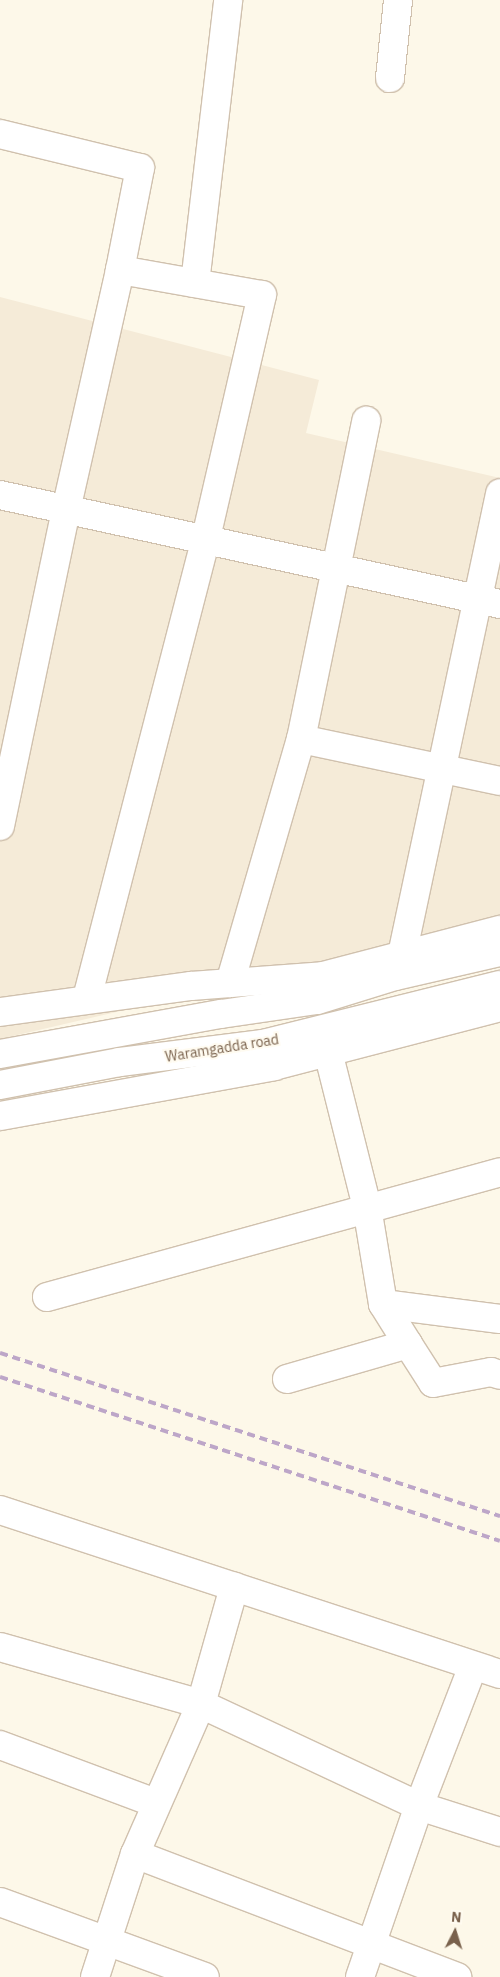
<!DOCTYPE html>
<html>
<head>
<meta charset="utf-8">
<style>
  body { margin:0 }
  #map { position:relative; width:500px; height:1977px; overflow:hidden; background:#fdf8e9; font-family:"IBM Plex Sans",sans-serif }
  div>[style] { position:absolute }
  .residential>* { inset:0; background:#f5ebd8 }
  .roads { filter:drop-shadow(1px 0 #d0c1ae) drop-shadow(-1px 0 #d0c1ae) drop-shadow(0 1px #d0c1ae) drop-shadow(0 -1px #d0c1ae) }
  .minor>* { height:28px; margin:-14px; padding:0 14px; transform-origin:14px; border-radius:14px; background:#fff }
  .rail>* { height:4px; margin-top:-2px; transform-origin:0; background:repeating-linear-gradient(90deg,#bda6c8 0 8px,transparent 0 13px) }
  span { translate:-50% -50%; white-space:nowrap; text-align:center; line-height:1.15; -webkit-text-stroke:4px #fffbf0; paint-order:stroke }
  .street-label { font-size:14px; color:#79614c }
  .north { position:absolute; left:430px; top:1907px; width:50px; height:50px; -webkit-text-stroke:4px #fffbf0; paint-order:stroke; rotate:5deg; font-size:14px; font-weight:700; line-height:20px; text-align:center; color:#79614c }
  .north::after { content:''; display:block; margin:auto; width:18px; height:22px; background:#79614c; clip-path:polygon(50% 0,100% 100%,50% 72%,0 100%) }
</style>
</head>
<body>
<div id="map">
  <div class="residential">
    <div style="clip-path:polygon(0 297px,319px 380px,306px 433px,500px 478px,500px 923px,0 1039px)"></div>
  </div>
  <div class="roads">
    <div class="minor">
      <div style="left:390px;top:78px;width:78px;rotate:-84.1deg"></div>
      <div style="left:0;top:134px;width:144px;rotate:13.7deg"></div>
      <div style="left:140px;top:168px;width:104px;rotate:101.1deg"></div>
      <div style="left:120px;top:270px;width:144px;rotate:10deg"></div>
      <div style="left:262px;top:295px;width:249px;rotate:103deg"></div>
      <div style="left:206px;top:538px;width:476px;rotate:104.5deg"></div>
      <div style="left:195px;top:283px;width:285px;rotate:-83.3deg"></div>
      <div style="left:0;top:495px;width:512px;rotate:12.3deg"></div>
      <div style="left:301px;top:739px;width:203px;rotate:11.9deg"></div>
      <div style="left:0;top:826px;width:323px;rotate:-78.2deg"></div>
      <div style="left:66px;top:510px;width:246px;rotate:-77.3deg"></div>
      <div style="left:402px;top:955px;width:472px;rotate:-78deg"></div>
      <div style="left:230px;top:983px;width:254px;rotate:-73.8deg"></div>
      <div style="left:301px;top:739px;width:325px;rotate:-78.4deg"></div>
      <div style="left:0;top:1012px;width:193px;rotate:-7.8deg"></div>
      <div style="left:191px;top:986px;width:132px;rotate:-4.3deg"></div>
      <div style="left:323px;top:976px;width:183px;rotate:-14.6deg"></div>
      <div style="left:0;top:1054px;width:225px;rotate:-10.3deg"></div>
      <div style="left:221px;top:1014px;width:97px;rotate:-8.3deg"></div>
      <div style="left:317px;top:1000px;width:82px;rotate:-17.1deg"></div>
      <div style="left:395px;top:976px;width:108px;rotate:-12.9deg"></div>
      <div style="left:0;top:1085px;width:122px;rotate:-10.9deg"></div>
      <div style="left:120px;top:1062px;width:144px;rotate:-7.2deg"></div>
      <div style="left:263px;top:1044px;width:244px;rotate:-14deg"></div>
      <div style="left:0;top:1116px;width:279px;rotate:-10.3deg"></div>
      <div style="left:274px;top:1066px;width:234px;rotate:-14.6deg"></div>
      <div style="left:47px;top:1297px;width:470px;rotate:-15.4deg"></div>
      <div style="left:383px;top:1304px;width:118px;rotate:7.3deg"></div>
      <div style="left:408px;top:1344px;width:46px;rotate:57.3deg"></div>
      <div style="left:433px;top:1383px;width:59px;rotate:-10.7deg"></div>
      <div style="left:491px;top:1372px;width:9px;rotate:18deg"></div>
      <div style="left:287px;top:1379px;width:126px;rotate:-16.1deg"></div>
      <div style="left:408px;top:1344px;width:47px;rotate:-122deg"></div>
      <div style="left:383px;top:1304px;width:98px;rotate:-99.4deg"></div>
      <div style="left:367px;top:1207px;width:160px;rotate:-104.1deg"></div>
      <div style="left:0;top:1510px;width:526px;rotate:18.16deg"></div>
      <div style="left:0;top:1647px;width:209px;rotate:15.8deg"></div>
      <div style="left:201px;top:1704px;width:241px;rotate:25.1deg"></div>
      <div style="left:419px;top:1806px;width:85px;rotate:17.8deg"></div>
      <div style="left:0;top:1745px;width:165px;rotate:20.5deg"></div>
      <div style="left:135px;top:1854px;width:345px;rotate:20.9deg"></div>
      <div style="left:0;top:1902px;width:218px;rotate:20.1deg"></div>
      <div style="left:95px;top:1977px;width:129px;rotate:-72deg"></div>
      <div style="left:135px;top:1854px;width:164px;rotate:-66.3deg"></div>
      <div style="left:201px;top:1704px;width:122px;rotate:-74.2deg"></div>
      <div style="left:360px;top:1977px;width:181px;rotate:-71deg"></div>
      <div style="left:419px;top:1806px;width:150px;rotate:-68.9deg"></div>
    </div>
  </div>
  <div class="rail">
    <div style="left:0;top:1353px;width:526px;rotate:18.06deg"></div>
    <div style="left:0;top:1377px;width:526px;rotate:18.16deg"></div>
  </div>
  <div class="street-label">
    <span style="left:222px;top:1048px;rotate:-9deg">Waramgadda road</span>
  </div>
  <div class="north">N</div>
</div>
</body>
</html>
